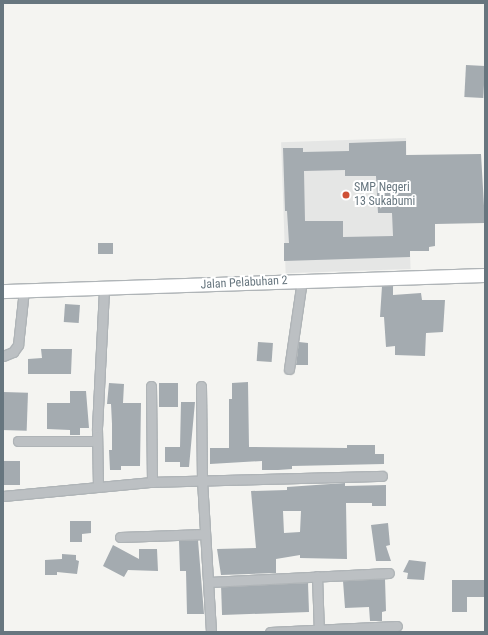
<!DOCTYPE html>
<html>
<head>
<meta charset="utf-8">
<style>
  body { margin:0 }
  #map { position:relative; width:488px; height:635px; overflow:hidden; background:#f4f4f1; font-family:"Roboto Condensed",sans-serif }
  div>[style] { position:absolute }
  .built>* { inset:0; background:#e5e6e5; transform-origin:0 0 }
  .building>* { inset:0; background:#a4abb0; transform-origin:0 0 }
  .roads { filter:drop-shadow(1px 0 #afb4b7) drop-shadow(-1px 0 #afb4b7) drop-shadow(0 1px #afb4b7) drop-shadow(0 -1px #afb4b7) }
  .minor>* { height:9px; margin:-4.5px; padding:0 4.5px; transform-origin:4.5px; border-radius:4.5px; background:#bcc0c3 }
  .secondary>* { height:13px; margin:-6.5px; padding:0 6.5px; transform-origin:6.5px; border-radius:6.5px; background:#fff }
  .dots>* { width:11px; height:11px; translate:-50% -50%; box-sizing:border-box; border:2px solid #fff; border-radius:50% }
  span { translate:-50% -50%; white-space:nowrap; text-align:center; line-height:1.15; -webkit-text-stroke:4px #fff; paint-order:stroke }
  .poi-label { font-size:12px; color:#67767f }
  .left { translate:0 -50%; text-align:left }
  .street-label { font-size:12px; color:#67767f }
  .frame { position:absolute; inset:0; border:4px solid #67767f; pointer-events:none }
</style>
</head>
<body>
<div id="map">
  <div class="built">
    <div style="left:406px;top:138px;width:131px;height:125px;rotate:88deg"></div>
  </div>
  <div class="building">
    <div style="left:466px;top:65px;width:19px;height:32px;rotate:3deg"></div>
    <div style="clip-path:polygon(evenodd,406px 141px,406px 155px,481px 154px,485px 223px,435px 224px,435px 246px,429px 247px,429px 251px,410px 251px,410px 257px,284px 261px,284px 243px,289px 243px,287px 211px,285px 211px,283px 148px,303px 148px,303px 152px,349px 151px,349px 143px,406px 141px,345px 170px,345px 176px,376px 176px,378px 213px,392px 213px,393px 236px,343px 237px,343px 221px,305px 221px,304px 171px,345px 170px)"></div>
    <div style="left:113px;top:243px;width:11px;height:15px;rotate:90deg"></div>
    <div style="clip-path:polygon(382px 286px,393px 286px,393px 295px,421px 293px,422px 300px,445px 300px,443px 332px,426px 333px,425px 356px,395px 355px,395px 346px,386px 347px,384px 317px,380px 317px)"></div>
    <div style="left:65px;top:304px;width:15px;height:18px;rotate:4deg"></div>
    <div style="left:258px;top:342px;width:15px;height:19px;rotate:4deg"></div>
    <div style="clip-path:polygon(299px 342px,308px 343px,308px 365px,296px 365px)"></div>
    <div style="clip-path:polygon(41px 349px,72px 349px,71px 374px,28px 374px,28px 359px,42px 358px)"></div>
    <div style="clip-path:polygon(248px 382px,249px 447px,347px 448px,347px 445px,375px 445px,375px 454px,384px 454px,384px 464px,292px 466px,292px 469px,278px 470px,262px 470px,262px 461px,210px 464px,210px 448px,229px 448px,229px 399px,232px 399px,232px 383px)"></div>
    <div style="clip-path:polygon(109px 383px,124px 384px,123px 403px,141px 403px,140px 466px,121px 466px,121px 470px,110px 470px,109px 450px,112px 450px,112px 424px,111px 404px,107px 404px)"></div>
    <div style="left:159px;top:383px;width:19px;height:24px"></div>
    <div style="clip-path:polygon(70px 391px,86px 391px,89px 428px,80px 428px,80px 435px,70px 435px,70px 430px,47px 429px,47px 403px,70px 403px)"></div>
    <div style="left:3px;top:392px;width:25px;height:38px;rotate:2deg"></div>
    <div style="clip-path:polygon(181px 402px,195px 402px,189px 467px,180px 467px,180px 462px,165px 462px,165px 447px,180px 447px)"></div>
    <div style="left:3px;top:461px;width:17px;height:24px"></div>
    <div style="clip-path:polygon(evenodd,345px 483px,345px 486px,386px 485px,386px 506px,372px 506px,372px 503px,346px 503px,347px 559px,300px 558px,300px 555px,276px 559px,276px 573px,221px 575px,217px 549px,256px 548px,251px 491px,287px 490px,287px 487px,345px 483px,283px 511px,301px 511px,300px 532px,284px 533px,283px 511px)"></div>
    <div style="clip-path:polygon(70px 521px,91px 521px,91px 533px,82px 534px,82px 542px,70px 542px)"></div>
    <div style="clip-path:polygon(388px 523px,390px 545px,386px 546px,391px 561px,376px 561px,371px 525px)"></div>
    <div style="clip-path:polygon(198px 540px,204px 614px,187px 614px,186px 571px,180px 571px,179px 541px)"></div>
    <div style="clip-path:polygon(113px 545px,139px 559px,139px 549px,157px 549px,158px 571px,128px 570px,124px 577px,103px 566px)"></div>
    <div style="clip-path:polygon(62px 554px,76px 555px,76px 560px,79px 561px,77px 574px,57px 572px,57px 575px,45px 575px,45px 560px,62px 559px)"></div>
    <div style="clip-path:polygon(409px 560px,426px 562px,424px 580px,407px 579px,408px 573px,403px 572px)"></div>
    <div style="clip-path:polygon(385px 579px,386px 611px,382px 612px,382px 621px,370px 621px,369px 607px,345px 608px,343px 581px)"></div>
    <div style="clip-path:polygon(452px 580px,485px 580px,485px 597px,467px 597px,467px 612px,452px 612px)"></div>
    <div style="left:308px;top:583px;width:29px;height:87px;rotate:88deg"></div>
  </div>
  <div class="roads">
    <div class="minor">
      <div style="left:3px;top:356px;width:11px;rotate:-22deg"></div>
      <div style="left:13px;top:352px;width:9px;rotate:-54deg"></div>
      <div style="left:18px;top:345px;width:55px;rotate:-83.8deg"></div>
      <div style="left:289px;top:369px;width:90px;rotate:-81.7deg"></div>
      <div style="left:151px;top:386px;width:96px;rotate:89.4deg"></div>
      <div style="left:201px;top:386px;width:94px;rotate:89.4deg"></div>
      <div style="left:202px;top:480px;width:152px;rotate:86.6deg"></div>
      <div style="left:18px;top:441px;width:79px"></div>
      <div style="left:98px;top:486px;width:58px;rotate:-91deg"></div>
      <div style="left:97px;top:428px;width:139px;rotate:-87.1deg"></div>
      <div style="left:3px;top:496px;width:150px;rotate:-5.4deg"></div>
      <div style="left:152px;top:482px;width:230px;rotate:-1.5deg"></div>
      <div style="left:120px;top:537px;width:85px;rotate:-2deg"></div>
      <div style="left:317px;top:576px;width:56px;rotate:88deg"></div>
      <div style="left:209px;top:582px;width:180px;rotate:-2.9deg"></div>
      <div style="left:270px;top:632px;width:127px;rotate:-2.7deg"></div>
    </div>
    <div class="secondary">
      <div style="left:3px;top:291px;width:482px;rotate:-1.9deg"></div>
    </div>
  </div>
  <div class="dots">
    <div style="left:346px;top:195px;background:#cf5137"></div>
  </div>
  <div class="poi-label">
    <span class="left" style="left:354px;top:195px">SMP Negeri<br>13 Sukabumi</span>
  </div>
  <div class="street-label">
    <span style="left:244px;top:283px;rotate:-3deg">Jalan Pelabuhan 2</span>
  </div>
  <div class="frame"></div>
</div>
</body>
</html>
